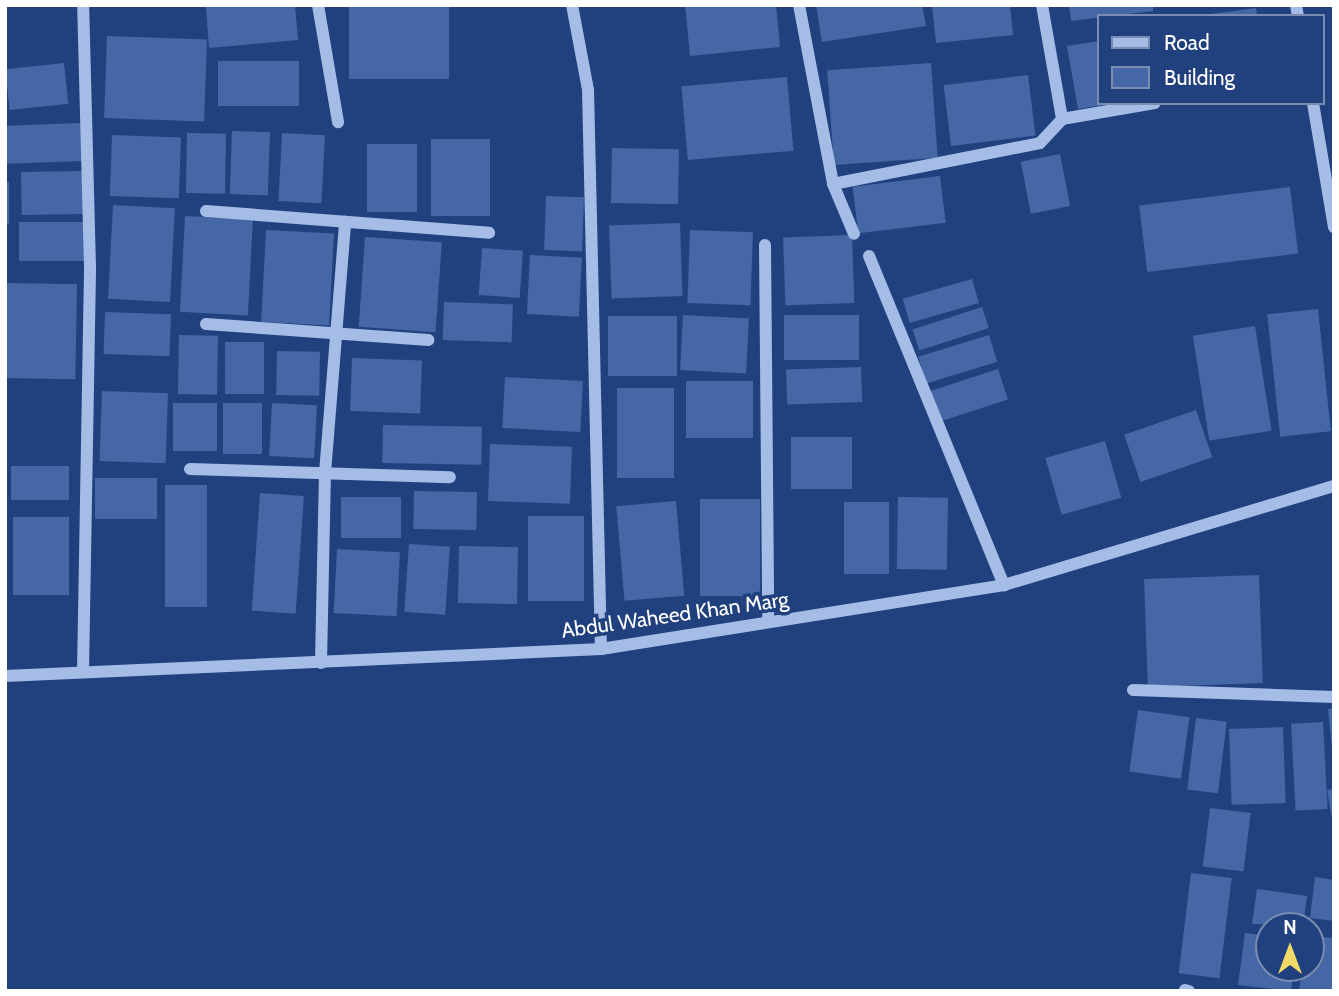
<!DOCTYPE html>
<html>
<head>
<meta charset="utf-8">
<style>
  body { margin:0 }
  #map { position:relative; width:1339px; height:996px; overflow:hidden; background:#21407e; font-family:Cabin,sans-serif }
  div>[style] { position:absolute }
  .building>* { inset:0; background:#4667a5; transform-origin:0 0 }
  .minor>* { height:12px; margin:-6px; padding:0 6px; transform-origin:6px; border-radius:6px; background:#a5bce7 }
  span { translate:-50% -50%; white-space:nowrap; text-align:center; line-height:1.15; -webkit-text-stroke:7px #21407e; paint-order:stroke }
  .street-label { font-size:21px; color:#fff }
  .frame { position:absolute; inset:0; border:7px solid #fff; pointer-events:none }
  .legend { position:absolute; left:1097px; top:14px; width:228px; height:91px; box-sizing:border-box; background:#21407e; border:2px solid #7a8cb2; margin:0; padding:9px 12px; list-style:none; font-size:21px; color:#fff }
  .legend li { display:flex; align-items:center; gap:14px; height:35px }
  .legend b { width:35px; border:2px solid #7a8cb2 }
  .north { position:absolute; left:1255px; top:912px; width:70px; height:70px; box-sizing:border-box; background:#21407e; border:2px solid #7a8cb2; border-radius:50%; rotate:0deg; font-size:19px; font-weight:700; line-height:28px; text-align:center; color:#fff }
  .north::after { content:''; display:block; margin:auto; width:24px; height:32px; background:#f3d967; clip-path:polygon(50% 0,100% 100%,50% 72%,0 100%) }
</style>
</head>
<body>
<div id="map">
  <div class="building">
    <div style="clip-path:polygon(295px 5px,298px 40px,209px 48px,206px 7px)"></div>
    <div style="left:349px;top:5px;width:100px;height:74px"></div>
    <div style="clip-path:polygon(685px 5px,776px 5px,780px 47px,690px 56px)"></div>
    <div style="clip-path:polygon(816px 5px,922px 5px,926px 26px,822px 42px)"></div>
    <div style="clip-path:polygon(932px 5px,1010px 5px,1013px 35px,936px 43px)"></div>
    <div style="clip-path:polygon(1069px 5px,1153px 5px,1153px 11px,1071px 21px)"></div>
    <div style="clip-path:polygon(1256px 8px,1257px 16px,1211px 16px,1211px 14px)"></div>
    <div style="left:107px;top:36px;width:100px;height:82px;rotate:2deg"></div>
    <div style="clip-path:polygon(1099px 41px,1099px 103px,1104px 105px,1078px 109px,1067px 46px)"></div>
    <div style="left:218px;top:61px;width:81px;height:45px"></div>
    <div style="left:64px;top:63px;width:41px;height:59px;rotate:84deg"></div>
    <div style="left:931px;top:63px;width:95px;height:104px;rotate:86deg"></div>
    <div style="left:1028px;top:75px;width:61px;height:85px;rotate:83deg"></div>
    <div style="left:787px;top:77px;width:74px;height:106px;rotate:85deg"></div>
    <div style="left:81px;top:123px;width:38px;height:76px;rotate:88deg"></div>
    <div style="left:232px;top:131px;width:38px;height:63px;rotate:2deg"></div>
    <div style="left:187px;top:133px;width:39px;height:60px;rotate:1deg"></div>
    <div style="left:282px;top:133px;width:43px;height:68px;rotate:3deg"></div>
    <div style="left:112px;top:135px;width:69px;height:61px;rotate:2deg"></div>
    <div style="left:431px;top:139px;width:59px;height:77px"></div>
    <div style="left:367px;top:144px;width:50px;height:68px"></div>
    <div style="left:612px;top:148px;width:67px;height:55px;rotate:1deg"></div>
    <div style="left:1060px;top:154px;width:53px;height:40px;rotate:79deg"></div>
    <div style="left:85px;top:171px;width:43px;height:64px;rotate:89deg"></div>
    <div style="left:940px;top:176px;width:47px;height:88px;rotate:83deg"></div>
    <div style="left:5px;top:182px;width:4px;height:42px"></div>
    <div style="left:1290px;top:187px;width:67px;height:152px;rotate:83deg"></div>
    <div style="left:546px;top:196px;width:38px;height:54px;rotate:2deg"></div>
    <div style="left:113px;top:205px;width:62px;height:94px;rotate:3deg"></div>
    <div style="left:185px;top:216px;width:68px;height:96px;rotate:3deg"></div>
    <div style="left:85px;top:222px;width:39px;height:66px;rotate:90deg"></div>
    <div style="left:680px;top:223px;width:73px;height:71px;rotate:88deg"></div>
    <div style="left:266px;top:230px;width:68px;height:92px;rotate:3deg"></div>
    <div style="left:690px;top:230px;width:63px;height:73px;rotate:2deg"></div>
    <div style="left:852px;top:235px;width:68px;height:69px;rotate:88deg"></div>
    <div style="left:365px;top:237px;width:77px;height:90px;rotate:4deg"></div>
    <div style="left:482px;top:248px;width:41px;height:47px;rotate:4deg"></div>
    <div style="left:530px;top:255px;width:52px;height:59px;rotate:3deg"></div>
    <div style="left:972px;top:279px;width:25px;height:72px;rotate:74deg"></div>
    <div style="left:5px;top:283px;width:72px;height:95px;rotate:1deg"></div>
    <div style="left:444px;top:302px;width:69px;height:38px;rotate:2deg"></div>
    <div style="left:982px;top:307px;width:22px;height:73px;rotate:72deg"></div>
    <div style="left:1318px;top:309px;width:123px;height:51px;rotate:84deg"></div>
    <div style="left:105px;top:312px;width:66px;height:42px;rotate:2deg"></div>
    <div style="left:683px;top:315px;width:66px;height:55px;rotate:3deg"></div>
    <div style="left:784px;top:315px;width:75px;height:45px"></div>
    <div style="left:608px;top:316px;width:69px;height:60px"></div>
    <div style="left:1255px;top:326px;width:106px;height:63px;rotate:81deg"></div>
    <div style="left:179px;top:335px;width:39px;height:59px;rotate:1deg"></div>
    <div style="left:989px;top:335px;width:28px;height:74px;rotate:73deg"></div>
    <div style="left:225px;top:342px;width:39px;height:52px"></div>
    <div style="left:277px;top:351px;width:43px;height:44px;rotate:1deg"></div>
    <div style="left:352px;top:358px;width:70px;height:53px;rotate:2deg"></div>
    <div style="left:861px;top:367px;width:35px;height:75px;rotate:88deg"></div>
    <div style="left:998px;top:369px;width:32px;height:72px;rotate:72deg"></div>
    <div style="left:505px;top:377px;width:78px;height:51px;rotate:3deg"></div>
    <div style="left:686px;top:381px;width:67px;height:57px"></div>
    <div style="left:617px;top:388px;width:57px;height:90px"></div>
    <div style="left:102px;top:391px;width:66px;height:70px;rotate:2deg"></div>
    <div style="left:173px;top:403px;width:44px;height:48px"></div>
    <div style="left:223px;top:403px;width:39px;height:51px"></div>
    <div style="left:272px;top:403px;width:45px;height:53px;rotate:3deg"></div>
    <div style="left:1196px;top:410px;width:50px;height:76px;rotate:71deg"></div>
    <div style="left:383px;top:425px;width:99px;height:38px;rotate:1deg"></div>
    <div style="left:791px;top:437px;width:61px;height:52px"></div>
    <div style="left:1105px;top:441px;width:59px;height:62px;rotate:74deg"></div>
    <div style="left:490px;top:444px;width:82px;height:57px;rotate:2deg"></div>
    <div style="left:11px;top:466px;width:58px;height:34px"></div>
    <div style="left:95px;top:478px;width:62px;height:41px"></div>
    <div style="left:165px;top:485px;width:42px;height:122px"></div>
    <div style="left:414px;top:491px;width:63px;height:38px;rotate:1deg"></div>
    <div style="left:260px;top:493px;width:44px;height:118px;rotate:4deg"></div>
    <div style="left:341px;top:497px;width:60px;height:41px"></div>
    <div style="left:898px;top:497px;width:50px;height:72px;rotate:1deg"></div>
    <div style="left:700px;top:499px;width:60px;height:97px"></div>
    <div style="left:676px;top:501px;width:95px;height:60px;rotate:85deg"></div>
    <div style="left:844px;top:502px;width:45px;height:72px"></div>
    <div style="left:528px;top:516px;width:56px;height:85px"></div>
    <div style="left:13px;top:517px;width:56px;height:78px"></div>
    <div style="left:409px;top:544px;width:41px;height:68px;rotate:4deg"></div>
    <div style="left:459px;top:546px;width:59px;height:57px;rotate:1deg"></div>
    <div style="left:337px;top:549px;width:63px;height:64px;rotate:3deg"></div>
    <div style="left:1259px;top:575px;width:108px;height:115px;rotate:88deg"></div>
    <div style="clip-path:polygon(1334px 708px,1334px 748px,1332px 748px,1328px 709px)"></div>
    <div style="left:1138px;top:710px;width:52px;height:62px;rotate:8deg"></div>
    <div style="left:1196px;top:718px;width:31px;height:72px;rotate:7deg"></div>
    <div style="left:1323px;top:722px;width:87px;height:32px;rotate:87deg"></div>
    <div style="left:1283px;top:727px;width:76px;height:54px;rotate:88deg"></div>
    <div style="clip-path:polygon(1334px 789px,1334px 819px,1332px 819px,1327px 790px)"></div>
    <div style="left:1210px;top:808px;width:41px;height:59px;rotate:7deg"></div>
    <div style="left:1191px;top:873px;width:41px;height:101px;rotate:7deg"></div>
    <div style="clip-path:polygon(1315px 877px,1334px 880px,1334px 921px,1310px 918px)"></div>
    <div style="clip-path:polygon(1257px 889px,1307px 896px,1303px 926px,1252px 924px)"></div>
    <div style="clip-path:polygon(1245px 933px,1269px 936px,1269px 968px,1294px 968px,1291px 991px,1238px 985px)"></div>
    <div style="clip-path:polygon(1311px 936px,1334px 938px,1334px 991px,1299px 991px,1302px 968px,1311px 968px)"></div>
  </div>
  <div class="minor">
    <div style="left:318px;top:5px;width:119px;rotate:80.3deg"></div>
    <div style="left:572px;top:5px;width:86px;rotate:79.3deg"></div>
    <div style="left:588px;top:90px;width:559px;rotate:88.67deg"></div>
    <div style="left:799px;top:5px;width:182px;rotate:79.2deg"></div>
    <div style="left:833px;top:184px;width:54px;rotate:67.2deg"></div>
    <div style="left:1042px;top:5px;width:116px;rotate:80deg"></div>
    <div style="left:1296px;top:5px;width:11px;rotate:80deg"></div>
    <div style="left:1313px;top:103px;width:126px;rotate:80.4deg"></div>
    <div style="left:833px;top:184px;width:211px;rotate:-11.2deg"></div>
    <div style="left:1040px;top:143px;width:33px;rotate:-47deg"></div>
    <div style="left:1062px;top:119px;width:94px;rotate:-9.8deg"></div>
    <div style="left:206px;top:211px;width:284px;rotate:4.4deg"></div>
    <div style="left:765px;top:245px;width:377px;rotate:89.5deg"></div>
    <div style="left:869px;top:256px;width:356px;rotate:67.7deg"></div>
    <div style="left:206px;top:324px;width:223px;rotate:4.1deg"></div>
    <div style="left:190px;top:469px;width:260px;rotate:1.8deg"></div>
    <div style="left:321px;top:663px;width:190px;rotate:-88.8deg"></div>
    <div style="left:325px;top:473px;width:252px;rotate:-85.4deg"></div>
    <div style="left:83px;top:672px;width:405px;rotate:-89deg"></div>
    <div style="left:90px;top:267px;width:262px;rotate:-91.5deg"></div>
    <div style="left:5px;top:676px;width:597px;rotate:-2.59deg"></div>
    <div style="left:601px;top:649px;width:408px;rotate:-9deg"></div>
    <div style="left:1004px;top:585px;width:345px;rotate:-16.7deg"></div>
    <div style="left:1133px;top:690px;width:201px;rotate:2deg"></div>
    <div style="left:1185px;top:990px;width:4px;rotate:14deg"></div>
  </div>
  <div class="street-label">
    <span style="left:675px;top:615px;rotate:-8deg">Abdul Waheed Khan Marg</span>
  </div>
  <div class="frame"></div>
  <ul class="legend">
  <li><b style="height:9px;background:#a5bce7"></b>Road</li>
  <li><b style="height:19px;background:#4667a5"></b>Building</li>
  </ul>
  <div class="north">N</div>
</div>
</body>
</html>
